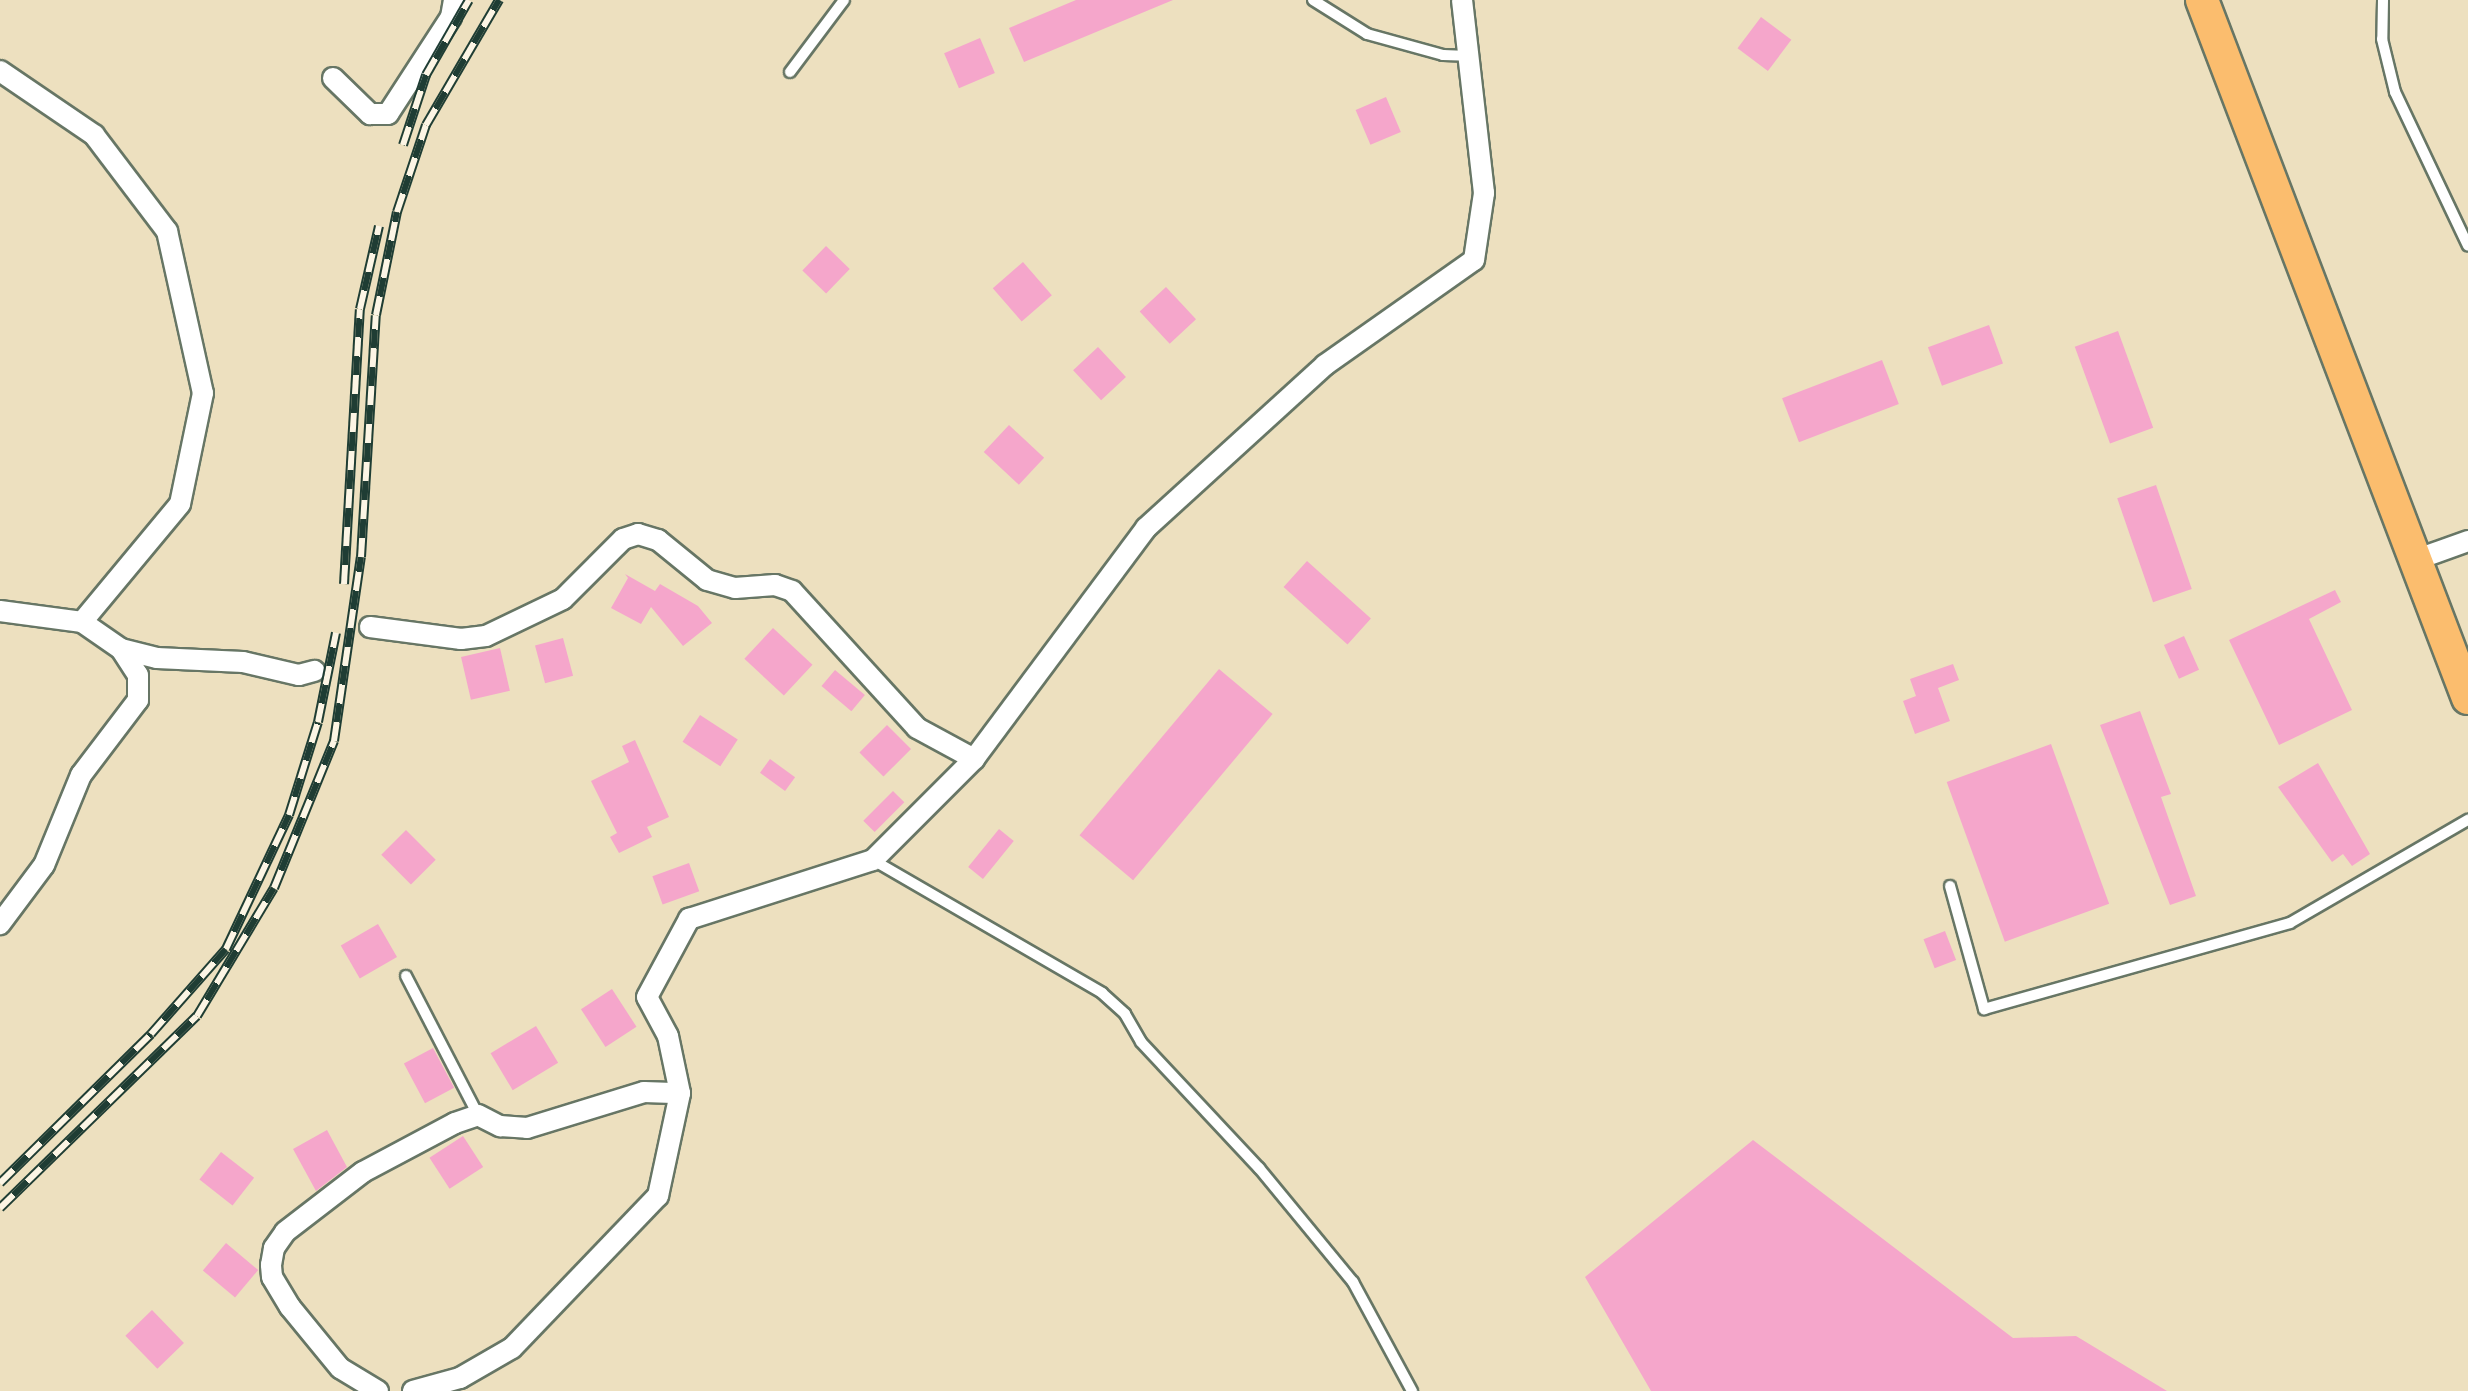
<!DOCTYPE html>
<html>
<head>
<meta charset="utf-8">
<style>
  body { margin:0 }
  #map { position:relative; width:2468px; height:1391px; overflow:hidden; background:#ede0bf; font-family:"Indie Flower",sans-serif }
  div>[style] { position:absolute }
  .building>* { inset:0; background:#f5a6cb; transform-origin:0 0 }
  .roads { filter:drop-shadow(2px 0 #677665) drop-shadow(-2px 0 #677665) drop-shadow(0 2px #677665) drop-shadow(0 -2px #677665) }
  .lane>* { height:10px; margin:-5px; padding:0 5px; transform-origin:5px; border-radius:5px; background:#fff }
  .street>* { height:20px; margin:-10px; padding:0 10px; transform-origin:10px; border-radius:10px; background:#fff }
  .primary>* { height:32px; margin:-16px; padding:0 16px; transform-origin:16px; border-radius:16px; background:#fbbd6e }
  .rail>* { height:10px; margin-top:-5px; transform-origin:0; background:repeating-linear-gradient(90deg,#fcf5e5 0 19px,#1f3d34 0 38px); box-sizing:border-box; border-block:2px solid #1f3d34 }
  span { translate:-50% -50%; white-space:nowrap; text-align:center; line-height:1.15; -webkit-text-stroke:9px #fcf5e5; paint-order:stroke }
</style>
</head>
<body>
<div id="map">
  <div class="building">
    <div style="clip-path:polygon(1076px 0,1173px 0,1024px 62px,1009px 28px)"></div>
    <div style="left:1761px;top:17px;width:38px;height:39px;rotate:37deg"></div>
    <div style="left:980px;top:38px;width:38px;height:39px;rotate:67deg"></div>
    <div style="left:1386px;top:97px;width:38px;height:33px;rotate:67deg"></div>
    <div style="left:826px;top:246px;width:33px;height:34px;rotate:44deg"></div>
    <div style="left:1023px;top:262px;width:44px;height:40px;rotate:49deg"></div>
    <div style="left:1166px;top:287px;width:44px;height:36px;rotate:47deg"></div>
    <div style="left:1989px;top:325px;width:41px;height:65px;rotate:70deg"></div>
    <div style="left:2118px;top:331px;width:103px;height:46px;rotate:70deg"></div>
    <div style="left:1098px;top:347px;width:41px;height:34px;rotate:47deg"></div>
    <div style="left:1882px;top:360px;width:47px;height:107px;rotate:69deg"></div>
    <div style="left:1009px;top:425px;width:48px;height:37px;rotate:43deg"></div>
    <div style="left:2156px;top:485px;width:110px;height:41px;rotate:71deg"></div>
    <div style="left:1307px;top:561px;width:86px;height:35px;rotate:42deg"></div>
    <div style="clip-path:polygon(625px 574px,655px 591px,660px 584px,698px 606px,712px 623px,683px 646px,651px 607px,641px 624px,611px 608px,628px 578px)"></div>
    <div style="clip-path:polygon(2335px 590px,2341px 602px,2309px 619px,2352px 710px,2279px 745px,2229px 640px)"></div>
    <div style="left:773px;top:628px;width:54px;height:42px;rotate:43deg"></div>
    <div style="left:2184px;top:636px;width:37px;height:22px;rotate:66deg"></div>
    <div style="left:563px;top:638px;width:39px;height:29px;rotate:75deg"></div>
    <div style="left:500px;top:648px;width:44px;height:40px;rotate:77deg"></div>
    <div style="clip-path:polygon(1953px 664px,1959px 680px,1938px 688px,1950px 721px,1915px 734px,1903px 701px,1916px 696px,1910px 679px)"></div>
    <div style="left:1219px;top:669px;width:70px;height:217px;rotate:40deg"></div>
    <div style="left:835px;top:670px;width:39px;height:21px;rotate:40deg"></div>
    <div style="clip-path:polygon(2140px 711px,2171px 794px,2161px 797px,2196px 896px,2170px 905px,2100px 725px)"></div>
    <div style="left:700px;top:715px;width:45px;height:32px;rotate:33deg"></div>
    <div style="left:887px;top:725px;width:34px;height:39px;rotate:45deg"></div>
    <div style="clip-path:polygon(635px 740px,669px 817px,647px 827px,652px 837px,619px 853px,610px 837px,617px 833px,591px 781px,629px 762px,622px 746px)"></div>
    <div style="left:2051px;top:744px;width:170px;height:111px;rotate:70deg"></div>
    <div style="left:770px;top:759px;width:31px;height:17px;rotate:36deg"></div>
    <div style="clip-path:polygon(2318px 763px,2370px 854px,2352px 866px,2343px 854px,2332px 862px,2278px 787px)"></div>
    <div style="left:893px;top:791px;width:16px;height:42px;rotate:45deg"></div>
    <div style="left:999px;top:829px;width:19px;height:49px;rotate:39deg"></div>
    <div style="left:406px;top:830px;width:42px;height:35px;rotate:45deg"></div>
    <div style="left:689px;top:863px;width:30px;height:39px;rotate:70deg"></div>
    <div style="left:378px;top:924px;width:38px;height:43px;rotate:60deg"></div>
    <div style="left:1945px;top:931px;width:31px;height:23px;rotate:69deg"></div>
    <div style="left:612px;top:989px;width:45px;height:37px;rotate:57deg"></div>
    <div style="left:536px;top:1026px;width:43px;height:53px;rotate:59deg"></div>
    <div style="left:433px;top:1048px;width:45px;height:33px;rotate:62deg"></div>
    <div style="clip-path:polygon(327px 1130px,347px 1167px,316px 1191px,293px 1149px)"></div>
    <div style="left:463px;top:1136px;width:37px;height:40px;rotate:57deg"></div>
    <div style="clip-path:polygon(1753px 1140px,2013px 1338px,2076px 1336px,2167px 1391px,1651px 1391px,1585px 1277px)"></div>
    <div style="left:221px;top:1152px;width:42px;height:35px;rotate:38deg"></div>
    <div style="left:226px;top:1243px;width:42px;height:36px;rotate:40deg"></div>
    <div style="left:152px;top:1310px;width:46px;height:37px;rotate:46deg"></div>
  </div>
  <div class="roads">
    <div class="lane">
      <div style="left:1313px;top:0;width:64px;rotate:32.2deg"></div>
      <div style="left:1367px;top:34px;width:79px;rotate:15.4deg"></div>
      <div style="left:1443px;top:55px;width:25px;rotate:2deg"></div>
      <div style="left:2383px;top:0;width:39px;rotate:91deg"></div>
      <div style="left:2382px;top:39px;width:55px;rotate:76.2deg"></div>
      <div style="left:2395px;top:92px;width:170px;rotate:64.6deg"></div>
      <div style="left:790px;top:72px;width:90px;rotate:-53.1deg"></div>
      <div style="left:873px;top:860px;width:265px;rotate:30.1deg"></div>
      <div style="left:1102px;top:993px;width:31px;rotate:42deg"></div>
      <div style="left:1125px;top:1014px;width:32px;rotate:60deg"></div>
      <div style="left:1141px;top:1042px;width:173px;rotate:46.9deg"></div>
      <div style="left:1259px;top:1168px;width:148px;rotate:50.5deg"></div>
      <div style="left:1353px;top:1282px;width:124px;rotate:61.6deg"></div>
      <div style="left:1950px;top:886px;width:128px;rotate:74.5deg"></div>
      <div style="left:1984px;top:1009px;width:318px;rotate:-15.7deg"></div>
      <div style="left:2290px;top:923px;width:206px;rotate:-30.1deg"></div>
      <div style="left:406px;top:976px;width:157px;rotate:62.6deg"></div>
    </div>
    <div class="street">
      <div style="left:0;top:71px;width:114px;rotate:34.2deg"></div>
      <div style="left:94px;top:135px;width:121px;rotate:52.8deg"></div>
      <div style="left:167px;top:231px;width:166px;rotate:77.5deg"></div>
      <div style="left:203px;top:393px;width:113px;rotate:101.7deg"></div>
      <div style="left:180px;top:504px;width:153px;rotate:129.7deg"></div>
      <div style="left:333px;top:78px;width:52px;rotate:44.2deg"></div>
      <div style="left:370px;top:114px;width:18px"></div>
      <div style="left:388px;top:114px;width:116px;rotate:-57deg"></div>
      <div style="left:451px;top:17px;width:17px;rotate:-80deg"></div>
      <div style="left:2415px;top:560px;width:56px;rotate:-19.7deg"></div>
      <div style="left:0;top:611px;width:83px;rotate:7.6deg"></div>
      <div style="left:82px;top:622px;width:47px;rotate:34.7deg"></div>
      <div style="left:121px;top:649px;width:31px;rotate:57deg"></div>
      <div style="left:138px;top:675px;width:25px;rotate:90deg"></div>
      <div style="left:138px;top:700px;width:94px;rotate:127.2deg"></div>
      <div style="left:81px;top:775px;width:97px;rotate:112.3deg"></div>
      <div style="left:44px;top:865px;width:74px;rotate:126.7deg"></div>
      <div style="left:370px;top:627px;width:92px;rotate:7.5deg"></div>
      <div style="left:461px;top:639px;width:25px;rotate:-7deg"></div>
      <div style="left:486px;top:636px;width:85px;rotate:-25.7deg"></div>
      <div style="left:563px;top:599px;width:85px;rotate:-45deg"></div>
      <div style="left:623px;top:539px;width:16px;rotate:-18deg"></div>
      <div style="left:638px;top:534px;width:21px;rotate:17deg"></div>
      <div style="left:658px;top:540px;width:63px;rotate:39.2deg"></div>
      <div style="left:707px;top:580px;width:29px;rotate:16deg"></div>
      <div style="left:735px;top:588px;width:40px;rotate:-4.3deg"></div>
      <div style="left:775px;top:585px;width:18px;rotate:19deg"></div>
      <div style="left:792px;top:591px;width:185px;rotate:47.6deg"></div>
      <div style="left:917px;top:728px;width:65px;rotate:28.5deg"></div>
      <div style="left:121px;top:649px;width:37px;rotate:14deg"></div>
      <div style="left:157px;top:658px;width:86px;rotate:2.7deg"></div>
      <div style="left:243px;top:662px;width:57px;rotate:13.1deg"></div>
      <div style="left:299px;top:675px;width:16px;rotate:-15deg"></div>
      <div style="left:378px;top:1391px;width:44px;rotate:-148.8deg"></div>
      <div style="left:340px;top:1368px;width:79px;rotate:-129.3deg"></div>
      <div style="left:290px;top:1307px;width:35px;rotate:-121deg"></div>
      <div style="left:272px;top:1277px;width:12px;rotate:-95deg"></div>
      <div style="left:271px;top:1265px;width:17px;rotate:-80deg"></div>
      <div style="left:274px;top:1248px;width:19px;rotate:-55deg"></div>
      <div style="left:285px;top:1232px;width:98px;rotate:-37.6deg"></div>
      <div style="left:363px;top:1172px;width:104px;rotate:-28deg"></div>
      <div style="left:455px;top:1123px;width:24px;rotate:-19deg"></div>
      <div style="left:478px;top:1115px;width:25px;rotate:27deg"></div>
      <div style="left:500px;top:1126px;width:27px;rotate:4deg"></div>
      <div style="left:527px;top:1128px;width:122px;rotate:-17.1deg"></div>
      <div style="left:644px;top:1092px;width:36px;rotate:2deg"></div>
      <div style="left:413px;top:1391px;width:49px;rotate:-15.5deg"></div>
      <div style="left:460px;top:1378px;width:60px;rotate:-30deg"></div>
      <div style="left:512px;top:1348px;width:211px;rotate:-46.2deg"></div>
      <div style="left:658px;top:1196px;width:105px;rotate:-77.9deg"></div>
      <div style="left:680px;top:1093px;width:58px;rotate:-101.9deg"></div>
      <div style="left:668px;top:1036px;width:44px;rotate:-118.3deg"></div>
      <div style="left:647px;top:997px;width:89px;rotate:-61.7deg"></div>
      <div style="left:689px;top:919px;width:193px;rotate:-17.8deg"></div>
      <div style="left:873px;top:860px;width:143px;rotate:-45deg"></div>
      <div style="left:974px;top:759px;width:288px;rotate:-53.3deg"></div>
      <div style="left:1146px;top:528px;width:242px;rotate:-42.3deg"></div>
      <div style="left:1325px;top:365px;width:182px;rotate:-35.2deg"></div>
      <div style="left:1474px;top:260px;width:68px;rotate:-81.5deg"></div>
      <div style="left:1484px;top:193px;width:194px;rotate:-96.5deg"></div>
    </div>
    <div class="primary">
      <div style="left:2202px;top:0;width:747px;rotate:69.14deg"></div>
    </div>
  </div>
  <div class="rail">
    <div style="left:403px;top:145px;width:74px;rotate:-71.8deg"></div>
    <div style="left:426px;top:75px;width:86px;rotate:-60.2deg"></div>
    <div style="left:344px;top:584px;width:275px;rotate:-86.7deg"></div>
    <div style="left:360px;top:309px;width:85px;rotate:-77.1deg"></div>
    <div style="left:0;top:1183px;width:212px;rotate:-44.6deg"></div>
    <div style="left:151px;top:1034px;width:113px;rotate:-48.6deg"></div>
    <div style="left:226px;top:949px;width:148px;rotate:-64.8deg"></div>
    <div style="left:289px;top:815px;width:97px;rotate:-72.7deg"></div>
    <div style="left:318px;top:722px;width:91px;rotate:-78.6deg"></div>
    <div style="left:0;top:1208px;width:275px;rotate:-44.3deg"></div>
    <div style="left:197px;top:1016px;width:149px;rotate:-59deg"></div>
    <div style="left:274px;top:888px;width:159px;rotate:-67.8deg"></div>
    <div style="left:334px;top:741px;width:186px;rotate:-81.7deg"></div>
    <div style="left:361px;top:557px;width:242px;rotate:-86.5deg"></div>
    <div style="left:376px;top:315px;width:105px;rotate:-78.5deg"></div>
    <div style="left:397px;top:212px;width:92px;rotate:-71.6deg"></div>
    <div style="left:426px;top:125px;width:145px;rotate:-59.7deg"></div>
  </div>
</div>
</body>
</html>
